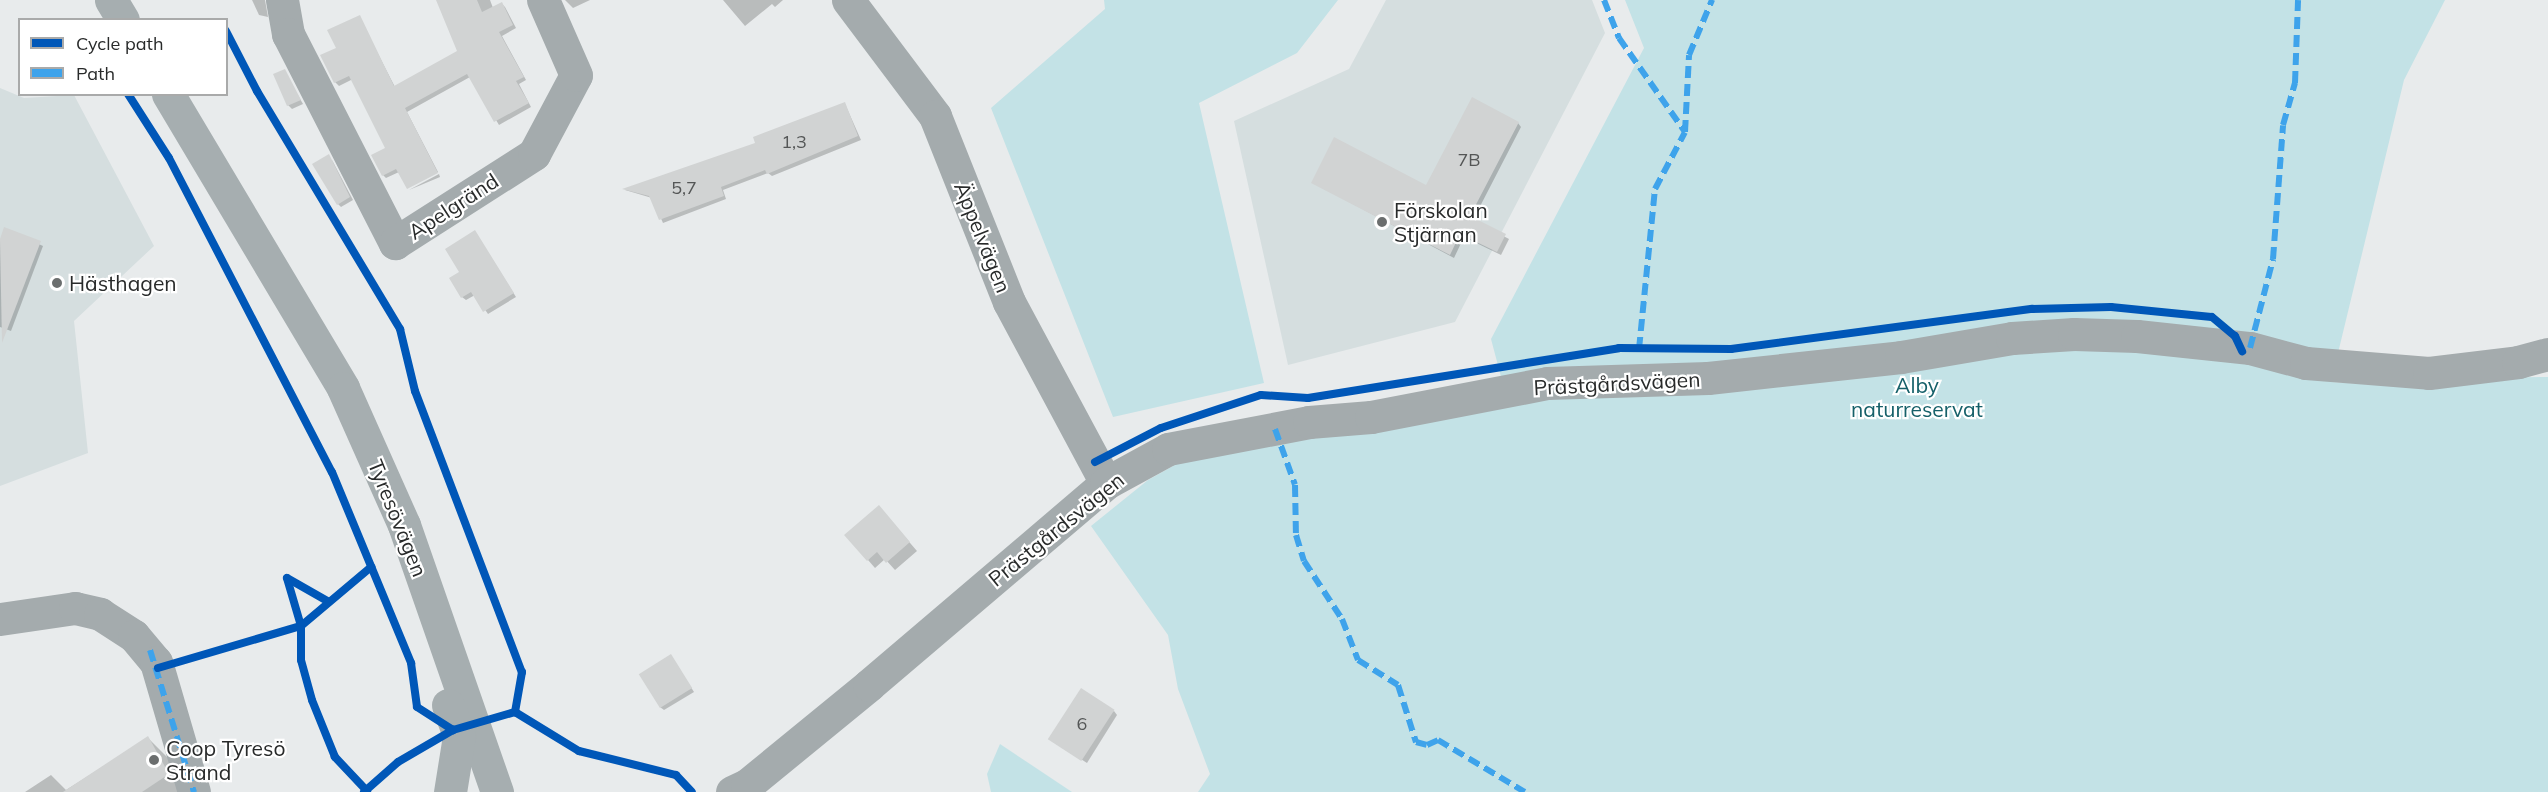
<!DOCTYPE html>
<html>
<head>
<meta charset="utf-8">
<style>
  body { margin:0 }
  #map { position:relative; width:2548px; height:792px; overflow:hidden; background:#e8ebec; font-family:Mulish,sans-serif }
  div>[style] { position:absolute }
  .built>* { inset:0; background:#d5dedf }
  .green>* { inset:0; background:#c3e2e6 }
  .shadow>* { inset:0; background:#0003 }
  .building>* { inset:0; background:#d1d3d3; transform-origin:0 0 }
  .minor>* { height:33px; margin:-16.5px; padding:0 16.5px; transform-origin:16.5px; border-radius:16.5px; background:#a4abad }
  .major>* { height:33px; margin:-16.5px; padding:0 16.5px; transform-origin:16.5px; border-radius:16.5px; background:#a6aeb0 }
  .quiet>* { height:6px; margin-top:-3px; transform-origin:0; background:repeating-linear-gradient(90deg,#3ea3eb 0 12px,transparent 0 18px) }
  .cycleway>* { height:8px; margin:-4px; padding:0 4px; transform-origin:4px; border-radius:4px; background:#0057b8 }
  .dots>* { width:16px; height:16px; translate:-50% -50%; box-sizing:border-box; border:3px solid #fff; border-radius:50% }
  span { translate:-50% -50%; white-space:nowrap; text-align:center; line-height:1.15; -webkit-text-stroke:4.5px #fff; paint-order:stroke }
  .number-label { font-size:18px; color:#545656 }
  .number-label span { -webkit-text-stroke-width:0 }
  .street-label { font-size:21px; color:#282a2a }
  .poi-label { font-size:21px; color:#282a2a }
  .left { translate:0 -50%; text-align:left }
  .park-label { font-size:21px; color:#156069 }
  .legend { position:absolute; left:18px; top:18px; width:210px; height:78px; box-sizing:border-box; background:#fff; border:2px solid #a9aaaa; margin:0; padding:8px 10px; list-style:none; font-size:18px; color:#282a2a }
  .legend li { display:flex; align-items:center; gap:12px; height:30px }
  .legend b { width:30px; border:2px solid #a9aaaa }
</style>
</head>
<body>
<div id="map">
  <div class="built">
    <div style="clip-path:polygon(1386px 0,1592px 0,1605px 33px,1455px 322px,1288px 365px,1234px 121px,1349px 69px)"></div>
    <div style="clip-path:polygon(0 88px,24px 98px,74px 95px,154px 246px,74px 321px,88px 453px,0 486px)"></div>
  </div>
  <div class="green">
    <div style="clip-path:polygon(1104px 0,1338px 0,1297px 53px,1199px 103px,1264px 383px,1113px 417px,991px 108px,1105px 9px)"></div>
    <div style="clip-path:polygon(1625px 0,2445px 0,2404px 80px,2331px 382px,2414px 387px,2467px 378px,2548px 377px,2548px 792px,1198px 792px,1210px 774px,1178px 689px,1168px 635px,1091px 526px,1148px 480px,1182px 461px,1504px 388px,1491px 339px,1644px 48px)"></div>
    <div style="clip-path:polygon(1000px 744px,1072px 792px,991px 792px,987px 774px)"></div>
  </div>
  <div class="shadow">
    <div style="clip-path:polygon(252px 0,265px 0,268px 17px,259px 15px)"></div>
    <div style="clip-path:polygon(437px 0,490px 0,493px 8px,502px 4px,505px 7px,516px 28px,502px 36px,526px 80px,519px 84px,531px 107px,499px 125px,470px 77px,407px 112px,438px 172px,407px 187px,399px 172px,386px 178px,383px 175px,387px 148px,353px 79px,339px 86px,335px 82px,338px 49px,359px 17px,395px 87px,459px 51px)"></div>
    <div style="clip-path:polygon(565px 0,590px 0,573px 8px)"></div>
    <div style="clip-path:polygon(723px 0,783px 0,775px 7px,772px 4px,745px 26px)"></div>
    <div style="clip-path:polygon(284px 71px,303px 104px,292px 109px,288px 105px)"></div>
    <div style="clip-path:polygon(845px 104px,861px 140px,772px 176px,768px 173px,723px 190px,726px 199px,663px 223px,652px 198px,625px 190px,757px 144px)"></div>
    <div style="clip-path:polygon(1518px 123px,1521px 127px,1473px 220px,1509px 239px,1501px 255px,1464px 237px,1454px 258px,1312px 182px,1427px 187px)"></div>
    <div style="clip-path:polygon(332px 160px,353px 200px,341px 207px,338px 204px)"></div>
    <div style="clip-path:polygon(439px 174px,440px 177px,409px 190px)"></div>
    <div style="clip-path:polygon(5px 229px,43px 246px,11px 331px,0 327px,0 243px)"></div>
    <div style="clip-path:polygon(475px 232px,516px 297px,488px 314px,475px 295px,466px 300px,462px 297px)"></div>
    <div style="clip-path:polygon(886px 515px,917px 551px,895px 570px,885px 559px,875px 568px,868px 560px)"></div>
    <div style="clip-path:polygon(671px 656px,694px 692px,664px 710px,660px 707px)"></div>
    <div style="clip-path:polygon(1114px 711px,1117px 715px,1087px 763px,1054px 742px)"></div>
    <div style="clip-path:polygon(148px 738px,168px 758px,187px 792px,25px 792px,51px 775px,66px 790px)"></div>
  </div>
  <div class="building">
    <div style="clip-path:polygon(436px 0,477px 0,482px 12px,502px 2px,513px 25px,499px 32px,524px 77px,516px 81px,529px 103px,494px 122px,467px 74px,405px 108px,438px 173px,407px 189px,396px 169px,382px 176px,371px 155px,385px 148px,349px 76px,334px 83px,320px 55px,336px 48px,327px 30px,360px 15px,394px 86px,457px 51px)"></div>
    <div style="clip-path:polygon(285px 69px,301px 100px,287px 106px,273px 74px)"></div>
    <div style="clip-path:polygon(1472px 97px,1519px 122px,1470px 216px,1506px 234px,1497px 252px,1460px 234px,1450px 255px,1311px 183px,1334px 137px,1426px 185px)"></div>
    <div style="clip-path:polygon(845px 102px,858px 136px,767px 174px,765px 170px,721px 187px,724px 196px,659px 220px,649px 196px,622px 189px,755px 143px,753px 137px)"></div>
    <div style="clip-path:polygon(329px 154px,350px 197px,337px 205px,312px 164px)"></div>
    <div style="clip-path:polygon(4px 227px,41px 241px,2px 343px,0 239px)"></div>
    <div style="clip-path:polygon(475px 230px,514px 293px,483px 312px,471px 292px,461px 298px,449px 278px,459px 272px,445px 249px)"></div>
    <div style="clip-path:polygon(879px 505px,910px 542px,886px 563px,877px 552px,867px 561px,844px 535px)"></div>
    <div style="left:671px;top:654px;width:40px;height:38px;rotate:58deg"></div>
    <div style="left:1081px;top:688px;width:40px;height:61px;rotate:33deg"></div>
    <div style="clip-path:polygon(148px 736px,169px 774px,142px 792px,63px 792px)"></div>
  </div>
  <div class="minor">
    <div style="left:282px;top:0;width:35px;rotate:80deg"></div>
    <div style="left:288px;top:34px;width:235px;rotate:62.9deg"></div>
    <div style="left:395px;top:243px;width:165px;rotate:-32.6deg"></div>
    <div style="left:534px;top:154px;width:89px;rotate:-62deg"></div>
    <div style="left:576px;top:75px;width:82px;rotate:-113.7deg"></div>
    <div style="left:848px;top:0;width:145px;rotate:53.1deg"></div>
    <div style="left:935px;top:116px;width:200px;rotate:68.3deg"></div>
    <div style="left:1009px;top:302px;width:205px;rotate:61.8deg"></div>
    <div style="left:0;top:619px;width:76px;rotate:-8.3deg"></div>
    <div style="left:75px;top:608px;width:26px;rotate:13deg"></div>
    <div style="left:100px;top:614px;width:40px;rotate:32.9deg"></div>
    <div style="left:134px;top:636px;width:34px;rotate:50deg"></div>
    <div style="left:156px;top:662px;width:135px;rotate:73.7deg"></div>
    <div style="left:732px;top:792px;width:17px;rotate:-25deg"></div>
    <div style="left:747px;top:785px;width:158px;rotate:-39.3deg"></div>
    <div style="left:869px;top:685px;width:311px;rotate:-40.4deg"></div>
    <div style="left:1106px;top:483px;width:71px;rotate:-28.7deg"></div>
    <div style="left:1168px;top:449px;width:144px;rotate:-10.8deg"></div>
    <div style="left:1309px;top:422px;width:62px;rotate:-4.6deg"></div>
    <div style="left:1371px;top:417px;width:179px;rotate:-10.9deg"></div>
    <div style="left:1547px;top:383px;width:161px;rotate:-1.8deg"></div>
    <div style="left:1708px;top:378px;width:194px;rotate:-6.2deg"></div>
    <div style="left:1901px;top:357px;width:113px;rotate:-9.7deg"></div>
    <div style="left:2012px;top:338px;width:62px;rotate:-3.7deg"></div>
    <div style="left:2074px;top:334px;width:63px;rotate:1.8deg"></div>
    <div style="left:2137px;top:336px;width:114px;rotate:6.1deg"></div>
    <div style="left:2250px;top:348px;width:58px;rotate:15deg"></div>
    <div style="left:2306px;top:363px;width:123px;rotate:4.6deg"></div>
    <div style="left:2429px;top:373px;width:90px;rotate:-7deg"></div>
    <div style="left:2518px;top:362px;width:31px;rotate:-15deg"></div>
  </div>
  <div class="major">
    <div style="left:111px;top:0;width:23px;rotate:59deg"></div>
    <div style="left:168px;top:94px;width:342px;rotate:59.2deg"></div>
    <div style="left:343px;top:388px;width:150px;rotate:66deg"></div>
    <div style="left:404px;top:525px;width:283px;rotate:70.8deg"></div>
    <div style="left:448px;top:705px;width:33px;rotate:70deg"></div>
    <div style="left:459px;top:736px;width:57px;rotate:99.1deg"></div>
  </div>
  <div class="quiet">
    <div style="left:1604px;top:0;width:41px;rotate:68.5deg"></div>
    <div style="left:1619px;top:38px;width:115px;rotate:54.9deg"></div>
    <div style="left:2250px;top:348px;width:92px;rotate:-75.5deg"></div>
    <div style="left:2273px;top:259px;width:134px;rotate:-85.7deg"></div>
    <div style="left:2283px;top:125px;width:44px;rotate:-74.1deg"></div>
    <div style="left:2295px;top:83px;width:83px;rotate:-87.9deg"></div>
    <div style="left:1639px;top:349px;width:161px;rotate:-84.3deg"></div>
    <div style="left:1655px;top:189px;width:64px;rotate:-62.2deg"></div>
    <div style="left:1685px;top:132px;width:77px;rotate:-87deg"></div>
    <div style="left:1689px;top:55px;width:60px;rotate:-67.3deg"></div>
    <div style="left:1275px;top:429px;width:59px;rotate:70.3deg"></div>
    <div style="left:1295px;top:485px;width:50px;rotate:88.9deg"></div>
    <div style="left:1296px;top:535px;width:27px;rotate:73deg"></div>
    <div style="left:1304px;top:561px;width:69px;rotate:56.8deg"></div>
    <div style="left:1342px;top:619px;width:44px;rotate:68.7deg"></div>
    <div style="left:1358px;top:660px;width:47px;rotate:32deg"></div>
    <div style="left:1398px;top:685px;width:60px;rotate:72.5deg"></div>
    <div style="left:1416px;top:742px;width:11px;rotate:15deg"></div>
    <div style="left:1427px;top:745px;width:12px;rotate:-24deg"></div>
    <div style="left:1438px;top:740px;width:101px;rotate:30.9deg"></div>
    <div style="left:150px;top:650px;width:149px;rotate:72.8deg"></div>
  </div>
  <div class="cycleway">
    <div style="left:226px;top:31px;width:68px;rotate:62.7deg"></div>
    <div style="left:257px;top:91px;width:278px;rotate:59deg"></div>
    <div style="left:400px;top:329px;width:64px;rotate:76.4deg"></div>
    <div style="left:415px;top:391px;width:301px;rotate:69.2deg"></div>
    <div style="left:522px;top:672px;width:41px;rotate:99.9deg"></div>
    <div style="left:515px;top:712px;width:75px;rotate:31.4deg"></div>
    <div style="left:579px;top:751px;width:100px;rotate:13.9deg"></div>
    <div style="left:676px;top:775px;width:23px;rotate:47deg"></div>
    <div style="left:128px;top:94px;width:76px;rotate:57.4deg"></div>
    <div style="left:169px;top:158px;width:354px;rotate:62.6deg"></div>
    <div style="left:332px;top:472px;width:207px;rotate:67.5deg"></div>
    <div style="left:411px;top:663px;width:44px;rotate:82.2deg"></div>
    <div style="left:417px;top:707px;width:43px;rotate:32.6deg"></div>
    <div style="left:1095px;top:462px;width:74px;rotate:-27.3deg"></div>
    <div style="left:1161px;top:428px;width:105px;rotate:-18.3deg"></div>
    <div style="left:1261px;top:395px;width:47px;rotate:3.7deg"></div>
    <div style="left:1308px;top:398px;width:315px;rotate:-9.1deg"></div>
    <div style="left:1619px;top:348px;width:112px;rotate:0.5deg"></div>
    <div style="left:1731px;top:349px;width:304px;rotate:-7.6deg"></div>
    <div style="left:2032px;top:309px;width:79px;rotate:-1.5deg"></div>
    <div style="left:2111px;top:307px;width:101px;rotate:5.7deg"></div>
    <div style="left:2212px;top:317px;width:30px;rotate:40deg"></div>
    <div style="left:2235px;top:336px;width:17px;rotate:65deg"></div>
    <div style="left:158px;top:668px;width:149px;rotate:-16.4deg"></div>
    <div style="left:301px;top:626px;width:50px;rotate:-106.3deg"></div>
    <div style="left:287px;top:578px;width:48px;rotate:29.7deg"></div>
    <div style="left:367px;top:791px;width:47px;rotate:-133.3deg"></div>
    <div style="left:335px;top:757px;width:61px;rotate:-112deg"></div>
    <div style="left:312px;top:700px;width:41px;rotate:-105.4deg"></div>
    <div style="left:301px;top:660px;width:34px;rotate:-90deg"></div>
    <div style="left:301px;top:626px;width:92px;rotate:-40.1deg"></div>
    <div style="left:364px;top:792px;width:45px;rotate:-41.4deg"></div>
    <div style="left:398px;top:762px;width:64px;rotate:-30.2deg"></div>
    <div style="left:453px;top:730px;width:65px;rotate:-16.2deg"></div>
  </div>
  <div class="dots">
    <div style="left:1382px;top:222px;background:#6b6e6e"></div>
    <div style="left:57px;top:283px;background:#6b6e6e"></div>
    <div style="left:154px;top:760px;background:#6b6e6e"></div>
  </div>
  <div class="number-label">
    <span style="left:794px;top:142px">1,3</span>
    <span style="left:1469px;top:160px">7B</span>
    <span style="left:684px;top:188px">5,7</span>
    <span style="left:1082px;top:724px">6</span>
  </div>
  <div class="street-label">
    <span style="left:453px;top:206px;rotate:-33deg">Apelgränd</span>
    <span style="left:983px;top:237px;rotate:68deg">Äppelvägen</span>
    <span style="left:1617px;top:383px;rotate:-3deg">Prästgårdsvägen</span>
    <span style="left:398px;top:518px;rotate:68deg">Tyresövägen</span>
    <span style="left:1056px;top:529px;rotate:-39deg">Prästgårdsvägen</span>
  </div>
  <div class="poi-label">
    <span class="left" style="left:1394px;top:222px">Förskolan<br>Stjärnan</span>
    <span class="left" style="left:69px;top:283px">Hästhagen</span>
    <span class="left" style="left:166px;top:760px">Coop Tyresö<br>Strand</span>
  </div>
  <div class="park-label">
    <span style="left:1917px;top:397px">Alby<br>naturreservat</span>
  </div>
  <ul class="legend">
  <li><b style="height:8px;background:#0057b8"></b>Cycle path</li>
  <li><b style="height:8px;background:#3ea3eb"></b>Path</li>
  </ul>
</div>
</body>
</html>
